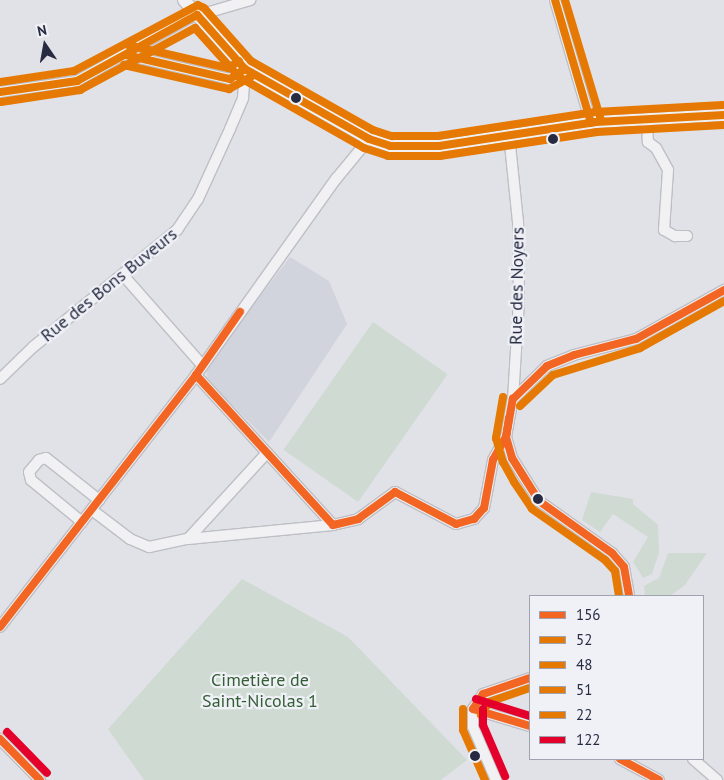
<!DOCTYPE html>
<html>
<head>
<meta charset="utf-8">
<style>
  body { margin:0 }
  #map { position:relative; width:724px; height:780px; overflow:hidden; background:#e1e2e7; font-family:"PT Sans",sans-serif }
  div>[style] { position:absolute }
  .built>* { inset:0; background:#d1d3dd }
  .green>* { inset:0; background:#cfdad2; transform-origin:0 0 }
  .roads { filter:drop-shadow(1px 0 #bebfc5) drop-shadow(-1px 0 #bebfc5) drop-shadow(0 1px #bebfc5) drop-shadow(0 -1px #bebfc5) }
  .minor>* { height:10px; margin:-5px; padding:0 5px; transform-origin:5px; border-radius:5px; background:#f1f1f3 }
  .tertiary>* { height:12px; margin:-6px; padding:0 6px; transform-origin:6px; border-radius:6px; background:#f1f1f3 }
  .bus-1>* { height:8px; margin:-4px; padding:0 4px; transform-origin:4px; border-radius:4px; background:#f26522 }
  .bus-2>* { height:8px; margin:-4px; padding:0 4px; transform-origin:4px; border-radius:4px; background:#e57903 }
  .bus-3>* { height:8px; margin:-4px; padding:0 4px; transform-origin:4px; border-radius:4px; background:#e57903 }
  .bus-4>* { height:8px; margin:-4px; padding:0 4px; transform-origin:4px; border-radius:4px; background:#e57903 }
  .bus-5>* { height:8px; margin:-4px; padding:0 4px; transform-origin:4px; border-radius:4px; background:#e57903 }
  .bus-6>* { height:8px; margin:-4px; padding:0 4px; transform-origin:4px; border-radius:4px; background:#e4002b }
  .dots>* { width:14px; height:14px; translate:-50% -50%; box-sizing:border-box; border:2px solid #eff1f7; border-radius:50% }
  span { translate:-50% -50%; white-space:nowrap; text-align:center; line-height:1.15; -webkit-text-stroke:4.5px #eff1f7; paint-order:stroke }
  .street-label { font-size:18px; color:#272b42 }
  .park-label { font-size:18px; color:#345e34 }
  .legend { position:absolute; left:529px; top:595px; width:175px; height:165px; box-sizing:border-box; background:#eff1f7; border:1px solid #9fa2af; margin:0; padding:6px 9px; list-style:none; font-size:15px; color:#272b42 }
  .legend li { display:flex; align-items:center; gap:10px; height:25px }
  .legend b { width:25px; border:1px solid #9fa2af }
  .north { position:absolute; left:20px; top:20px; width:50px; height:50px; -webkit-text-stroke:4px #eff1f7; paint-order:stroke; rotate:348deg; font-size:14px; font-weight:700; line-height:20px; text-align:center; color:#272b42 }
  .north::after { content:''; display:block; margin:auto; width:18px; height:22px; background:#272b42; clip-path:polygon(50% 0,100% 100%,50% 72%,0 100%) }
</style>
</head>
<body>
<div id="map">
  <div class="built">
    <div style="clip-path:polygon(290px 257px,329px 281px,347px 324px,269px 442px,208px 381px,206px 367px)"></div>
  </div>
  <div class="green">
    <div style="left:373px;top:322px;width:91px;height:156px;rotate:35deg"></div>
    <div style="clip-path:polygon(591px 492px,633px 499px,633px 504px,658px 525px,659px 552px,652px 574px,643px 578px,633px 562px,648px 537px,613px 514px,600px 532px,582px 520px)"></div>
    <div style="clip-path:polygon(668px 553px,707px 553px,685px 585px,670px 596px,645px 596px,644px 586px,659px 578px)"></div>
    <div style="clip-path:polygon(242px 579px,348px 637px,467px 760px,441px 780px,144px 780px,108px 729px)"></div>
  </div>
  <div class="roads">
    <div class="minor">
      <div style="left:555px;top:0;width:128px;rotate:73.7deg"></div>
      <div style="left:126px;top:55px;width:107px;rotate:13deg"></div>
      <div style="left:230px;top:79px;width:18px;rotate:-34deg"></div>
      <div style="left:0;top:92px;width:78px;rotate:-8.1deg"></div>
      <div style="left:77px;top:81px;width:129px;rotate:-29.4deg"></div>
      <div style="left:189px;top:18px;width:64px;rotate:-16.4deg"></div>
      <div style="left:647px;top:119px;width:23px;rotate:88deg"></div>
      <div style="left:648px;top:142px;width:10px;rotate:37deg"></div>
      <div style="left:656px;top:148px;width:25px;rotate:61deg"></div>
      <div style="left:668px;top:170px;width:60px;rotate:93.8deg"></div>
      <div style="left:664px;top:230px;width:13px;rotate:29deg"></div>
      <div style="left:675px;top:236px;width:12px"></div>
      <div style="left:123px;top:275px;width:120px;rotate:48.7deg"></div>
      <div style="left:196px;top:375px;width:203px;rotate:47.6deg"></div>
      <div style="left:333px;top:525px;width:26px;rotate:-13deg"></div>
      <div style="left:358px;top:519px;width:46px;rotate:-36.1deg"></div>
      <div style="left:395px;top:492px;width:69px;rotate:27.7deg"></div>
      <div style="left:456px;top:524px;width:19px;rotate:-16deg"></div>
      <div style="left:474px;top:519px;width:15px;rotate:-48deg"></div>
      <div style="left:484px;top:508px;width:49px;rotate:-79.4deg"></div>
      <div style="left:493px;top:460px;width:26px;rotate:-61deg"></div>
      <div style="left:506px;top:437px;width:39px;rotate:-80deg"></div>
      <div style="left:513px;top:399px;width:99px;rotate:-86.5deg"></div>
      <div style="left:519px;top:300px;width:78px;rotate:-90.7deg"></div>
      <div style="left:518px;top:222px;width:87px;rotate:-95.9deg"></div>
      <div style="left:0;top:379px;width:46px;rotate:-44.1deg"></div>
      <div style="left:33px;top:347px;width:186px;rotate:-39.1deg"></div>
      <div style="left:177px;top:230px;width:37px;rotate:-56deg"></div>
      <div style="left:198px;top:199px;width:77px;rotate:-65.4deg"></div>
      <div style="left:230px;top:129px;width:34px;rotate:-67deg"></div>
      <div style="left:243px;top:98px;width:29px;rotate:-86deg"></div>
      <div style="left:513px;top:399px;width:47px;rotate:-44.1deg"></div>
      <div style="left:547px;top:366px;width:29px;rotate:-22deg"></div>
      <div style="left:574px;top:355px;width:64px;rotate:-14.5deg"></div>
      <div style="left:636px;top:339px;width:101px;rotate:-29.1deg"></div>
      <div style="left:506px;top:437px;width:22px;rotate:74deg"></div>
      <div style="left:512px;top:458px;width:51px;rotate:57.9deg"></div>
      <div style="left:539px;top:501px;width:90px;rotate:35.5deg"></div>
      <div style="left:612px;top:553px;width:18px;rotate:49deg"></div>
      <div style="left:624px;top:567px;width:29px;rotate:80deg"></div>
      <div style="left:92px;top:510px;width:48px;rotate:37.3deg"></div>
      <div style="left:130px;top:539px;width:21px;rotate:23deg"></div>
      <div style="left:149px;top:547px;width:40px;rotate:-12deg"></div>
      <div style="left:188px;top:539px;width:146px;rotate:-5.5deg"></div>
      <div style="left:82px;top:522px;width:66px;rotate:-140.5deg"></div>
      <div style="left:31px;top:480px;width:8px;rotate:-104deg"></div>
      <div style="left:29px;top:472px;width:16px;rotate:-50deg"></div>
      <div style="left:39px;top:460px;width:7px;rotate:-16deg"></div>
      <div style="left:46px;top:458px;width:68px;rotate:38.4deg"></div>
      <div style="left:188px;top:539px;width:115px;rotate:-47.5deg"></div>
      <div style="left:0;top:627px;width:319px;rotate:-52.1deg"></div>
      <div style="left:196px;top:375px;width:241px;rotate:-54.5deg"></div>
      <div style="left:336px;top:179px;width:52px;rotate:-50.5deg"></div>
      <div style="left:473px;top:709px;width:18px;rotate:90deg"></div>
      <div style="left:473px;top:727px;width:58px;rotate:66.5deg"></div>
      <div style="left:473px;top:709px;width:18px;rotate:-56deg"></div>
      <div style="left:483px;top:694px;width:50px;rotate:-18.8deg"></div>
      <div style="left:473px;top:709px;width:59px;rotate:16.6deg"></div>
      <div style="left:0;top:739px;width:57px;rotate:45.7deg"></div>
      <div style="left:620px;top:759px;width:44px;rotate:28.3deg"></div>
      <div style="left:693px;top:759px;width:32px;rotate:41deg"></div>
    </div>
    <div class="tertiary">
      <div style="left:184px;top:0;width:92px;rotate:48.5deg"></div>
      <div style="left:245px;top:69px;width:142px;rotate:29.4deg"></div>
      <div style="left:369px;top:139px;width:22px;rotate:18deg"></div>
      <div style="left:390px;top:146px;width:49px"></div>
      <div style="left:439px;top:146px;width:159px;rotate:-8.7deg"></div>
      <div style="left:596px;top:122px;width:128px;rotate:-3.1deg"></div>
    </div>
  </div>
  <div class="bus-1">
    <div style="left:196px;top:375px;width:203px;rotate:47.6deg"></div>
    <div style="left:333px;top:525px;width:26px;rotate:-13deg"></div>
    <div style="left:358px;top:519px;width:46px;rotate:-36.1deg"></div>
    <div style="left:395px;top:492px;width:69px;rotate:27.7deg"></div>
    <div style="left:456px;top:524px;width:19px;rotate:-16deg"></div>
    <div style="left:474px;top:519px;width:15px;rotate:-48deg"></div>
    <div style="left:484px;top:508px;width:49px;rotate:-79.4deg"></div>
    <div style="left:493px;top:460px;width:26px;rotate:-61deg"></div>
    <div style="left:506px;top:437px;width:39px;rotate:-80deg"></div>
    <div style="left:513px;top:399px;width:47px;rotate:-44.1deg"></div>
    <div style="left:547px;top:366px;width:29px;rotate:-22deg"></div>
    <div style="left:574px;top:355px;width:64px;rotate:-14.5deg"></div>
    <div style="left:636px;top:339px;width:101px;rotate:-29.1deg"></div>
    <div style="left:509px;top:418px;width:19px;rotate:99deg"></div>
    <div style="left:506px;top:437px;width:22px;rotate:74deg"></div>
    <div style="left:512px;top:458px;width:51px;rotate:57.9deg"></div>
    <div style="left:539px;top:501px;width:90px;rotate:35.5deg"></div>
    <div style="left:612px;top:553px;width:18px;rotate:49deg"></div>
    <div style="left:624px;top:567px;width:29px;rotate:80deg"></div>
    <div style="left:0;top:627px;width:319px;rotate:-52.1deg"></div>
    <div style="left:196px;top:375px;width:77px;rotate:-55.1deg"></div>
    <div style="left:473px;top:709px;width:18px;rotate:-56deg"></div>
    <div style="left:483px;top:694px;width:50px;rotate:-18.8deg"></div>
    <div style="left:473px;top:709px;width:59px;rotate:16.6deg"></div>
    <div style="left:0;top:739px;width:57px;rotate:45.7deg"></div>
    <div style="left:620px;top:759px;width:44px;rotate:28.3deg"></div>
  </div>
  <div class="bus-2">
    <div style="left:555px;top:0;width:128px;rotate:73.7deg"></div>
    <div style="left:197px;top:15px;width:72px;rotate:48.4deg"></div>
    <div style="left:245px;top:69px;width:142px;rotate:29.4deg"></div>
    <div style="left:369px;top:139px;width:22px;rotate:18deg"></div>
    <div style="left:390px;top:146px;width:49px"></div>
    <div style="left:439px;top:146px;width:159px;rotate:-8.7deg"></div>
    <div style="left:596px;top:122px;width:128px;rotate:-3.1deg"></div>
    <div style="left:126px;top:55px;width:107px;rotate:13deg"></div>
    <div style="left:230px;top:79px;width:18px;rotate:-34deg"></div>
    <div style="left:0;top:92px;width:78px;rotate:-8.1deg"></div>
    <div style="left:77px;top:81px;width:137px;rotate:-28.8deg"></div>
  </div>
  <div class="bus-3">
    <div style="left:124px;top:65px;width:108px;rotate:12.9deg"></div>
    <div style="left:229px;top:89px;width:25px;rotate:-29deg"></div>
    <div style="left:1px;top:102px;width:80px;rotate:-8.6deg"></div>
    <div style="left:80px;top:90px;width:131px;rotate:-28.3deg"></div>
    <div style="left:195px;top:28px;width:66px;rotate:48.1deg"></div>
    <div style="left:239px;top:77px;width:144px;rotate:29.6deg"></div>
    <div style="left:364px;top:148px;width:25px;rotate:18deg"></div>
    <div style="left:388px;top:156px;width:52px"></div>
    <div style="left:440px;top:156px;width:159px;rotate:-8.7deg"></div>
    <div style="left:597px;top:132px;width:127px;rotate:-3.2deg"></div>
  </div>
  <div class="bus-4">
    <div style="left:565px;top:0;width:125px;rotate:73.3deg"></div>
    <div style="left:128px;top:45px;width:103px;rotate:13deg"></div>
    <div style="left:228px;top:68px;width:13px;rotate:-32deg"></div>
    <div style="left:0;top:82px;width:75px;rotate:-8.5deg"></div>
    <div style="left:74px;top:71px;width:140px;rotate:-28deg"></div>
    <div style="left:198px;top:5px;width:7px;rotate:27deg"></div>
    <div style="left:204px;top:8px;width:71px;rotate:48.4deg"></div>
    <div style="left:251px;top:61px;width:140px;rotate:29.5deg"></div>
    <div style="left:373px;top:130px;width:20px;rotate:18deg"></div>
    <div style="left:392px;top:136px;width:46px"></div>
    <div style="left:438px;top:136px;width:159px;rotate:-8.7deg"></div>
    <div style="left:595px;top:112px;width:128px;rotate:-3.1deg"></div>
  </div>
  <div class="bus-5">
    <div style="left:503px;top:397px;width:42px;rotate:99.7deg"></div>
    <div style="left:496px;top:438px;width:25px;rotate:74deg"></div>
    <div style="left:503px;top:462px;width:23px;rotate:61deg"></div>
    <div style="left:514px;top:482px;width:32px;rotate:56deg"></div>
    <div style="left:532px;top:509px;width:89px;rotate:34.9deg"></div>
    <div style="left:605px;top:560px;width:15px;rotate:48deg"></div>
    <div style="left:615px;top:571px;width:25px;rotate:81deg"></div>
    <div style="left:520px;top:406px;width:45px;rotate:-43.2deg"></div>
    <div style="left:553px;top:375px;width:91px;rotate:-17.2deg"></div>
    <div style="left:640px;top:348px;width:96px;rotate:-29.2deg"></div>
    <div style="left:463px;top:709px;width:21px;rotate:90deg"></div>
    <div style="left:463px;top:730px;width:55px;rotate:66.3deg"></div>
    <div style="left:481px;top:715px;width:15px;rotate:-58deg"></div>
    <div style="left:489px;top:702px;width:43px;rotate:-18.9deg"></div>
  </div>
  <div class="bus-6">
    <div style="left:476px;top:699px;width:57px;rotate:17.5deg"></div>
    <div style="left:483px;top:709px;width:16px;rotate:90deg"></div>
    <div style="left:483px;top:725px;width:56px;rotate:66.7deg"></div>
    <div style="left:7px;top:732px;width:57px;rotate:45.7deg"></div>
  </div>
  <div class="dots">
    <div style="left:296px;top:98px;background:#272b42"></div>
    <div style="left:553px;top:139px;background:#272b42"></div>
    <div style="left:538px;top:499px;background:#272b42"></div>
    <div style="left:475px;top:756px;background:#272b42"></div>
  </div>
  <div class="street-label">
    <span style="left:109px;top:285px;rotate:-39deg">Rue des Bons Buveurs</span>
    <span style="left:517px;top:286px;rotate:-89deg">Rue des Noyers</span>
  </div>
  <div class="park-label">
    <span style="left:260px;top:691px">Cimetière de<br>Saint-Nicolas 1</span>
  </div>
  <ul class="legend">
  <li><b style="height:6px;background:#f26522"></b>156</li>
  <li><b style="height:6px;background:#e57903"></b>52</li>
  <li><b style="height:6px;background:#e57903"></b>48</li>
  <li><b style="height:6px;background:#e57903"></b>51</li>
  <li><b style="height:6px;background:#e57903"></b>22</li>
  <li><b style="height:6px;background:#e4002b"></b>122</li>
  </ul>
  <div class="north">N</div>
</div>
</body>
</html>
